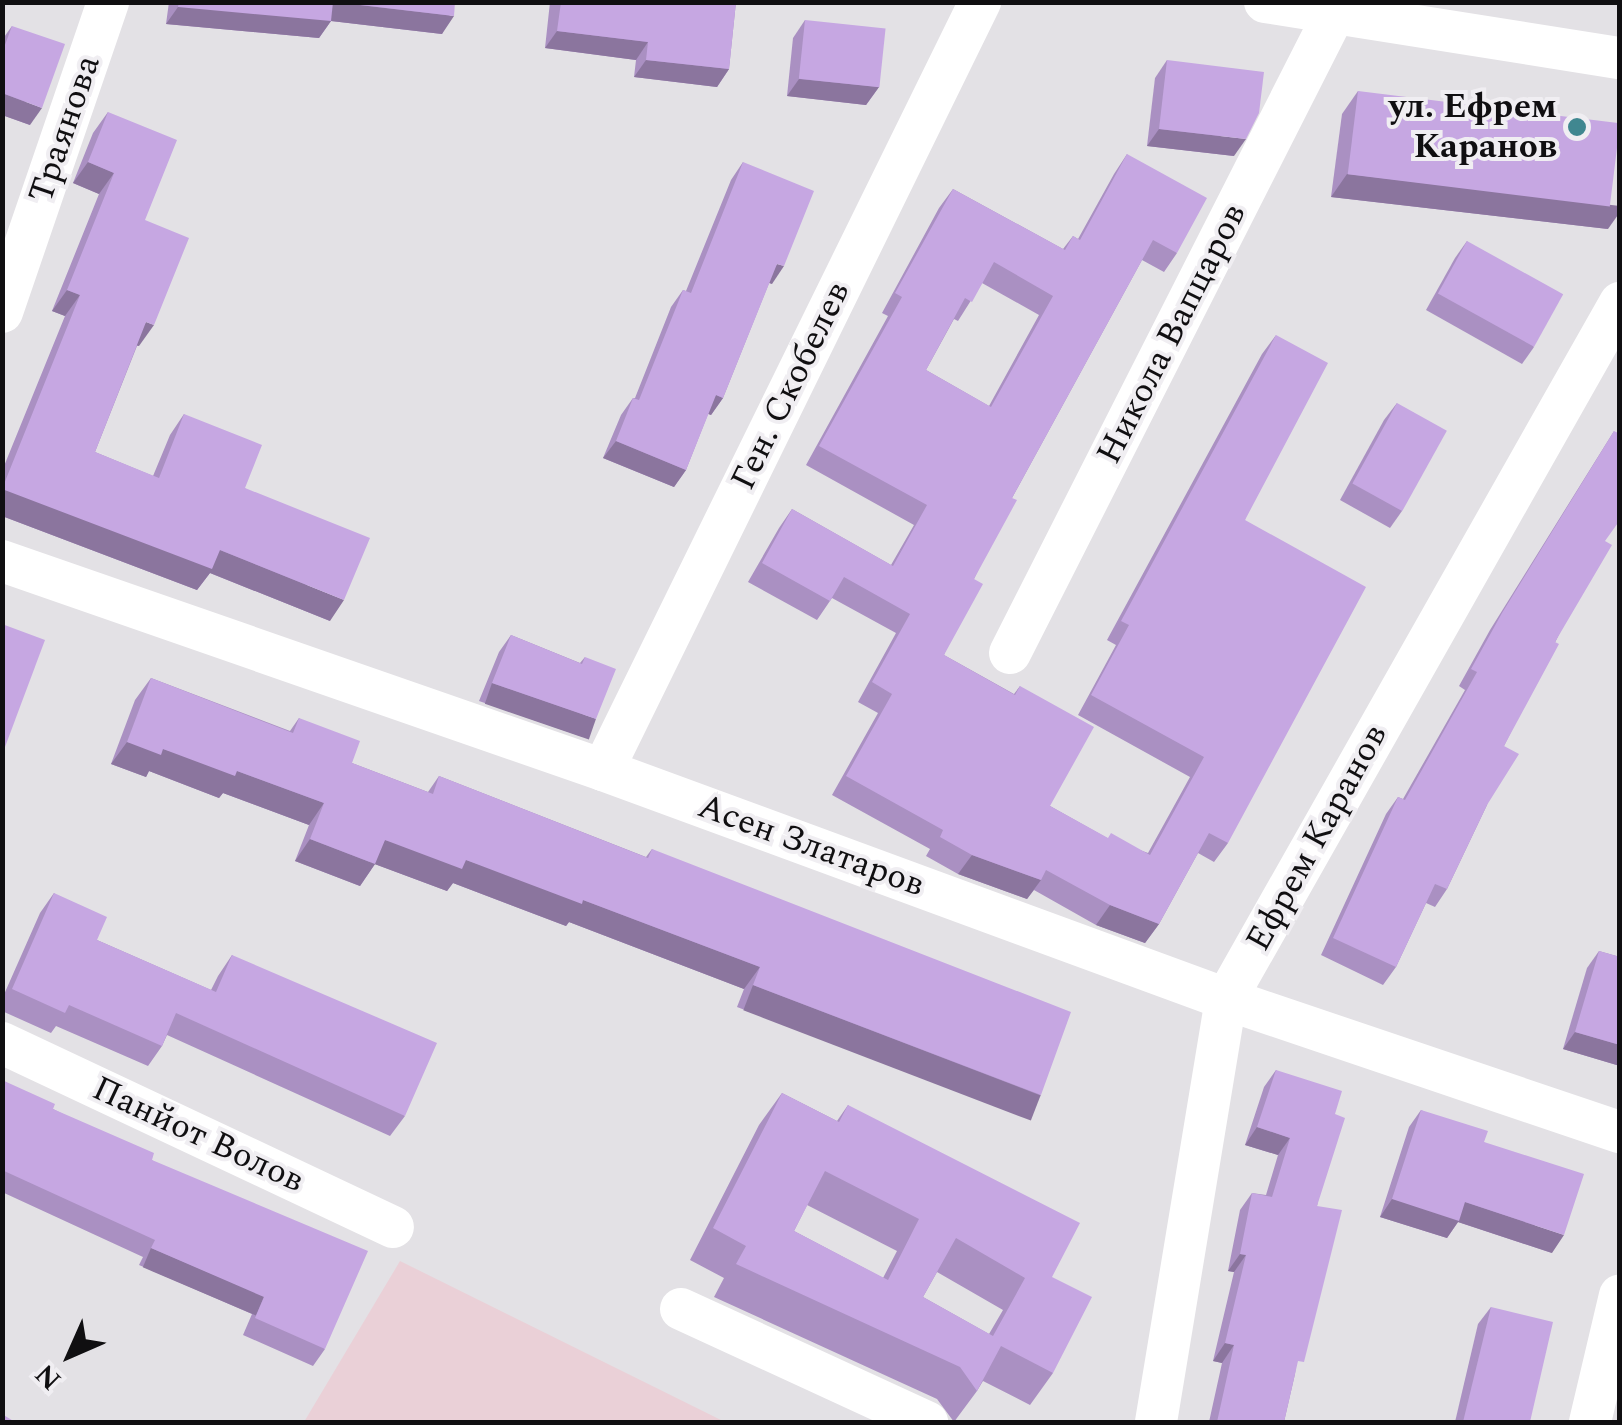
<!DOCTYPE html>
<html>
<head>
<meta charset="utf-8">
<style>
  body { margin:0 }
  #map { position:relative; width:1622px; height:1425px; overflow:hidden; background:#e3e1e5; font-family:Spectral,serif }
  div>[style] { position:absolute }
  .education>* { inset:0; background:#ead0d7 }
  .minor>* { height:42px; margin:-21px; padding:0 21px; transform-origin:21px; border-radius:21px; background:#fff }
  .wall>* { inset:0; background:#aa90c2 }
  .shaded-wall>* { inset:0; background:#8b759e; transform-origin:0 0 }
  .building>* { inset:0; background:#c6a7e2; transform-origin:0 0 }
  .dots>* { width:28px; height:28px; translate:-50% -50%; box-sizing:border-box; border:5px solid #f0eef2; border-radius:50% }
  span { translate:-50% -50%; white-space:nowrap; text-align:center; line-height:1.15; -webkit-text-stroke:8px #f0eef2; paint-order:stroke }
  .poi-label { font-size:35px; color:#100f11; font-weight:700 }
  .right { translate:-100% -50%; text-align:right }
  .street-label { font-size:35px; color:#100f11 }
  .frame { position:absolute; inset:0; border:5px solid #100f11; pointer-events:none }
  .north { position:absolute; left:20px; top:1305px; width:100px; height:100px; -webkit-text-stroke:8px #f0eef2; paint-order:stroke; rotate:225deg; font-size:28px; font-weight:700; line-height:40px; text-align:center; color:#100f11 }
  .north::after { content:''; display:block; margin:auto; width:35px; height:45px; background:#100f11; clip-path:polygon(50% 0,100% 100%,50% 72%,0 100%) }
</style>
</head>
<body>
<div id="map">
  <div class="education">
    <div style="clip-path:polygon(400px 1261px,725px 1422px,304px 1422px)"></div>
  </div>
  <div class="minor">
    <div style="left:1265px;top:2px;width:359px;rotate:9deg"></div>
    <div style="left:2px;top:312px;width:328px;rotate:-71.1deg"></div>
    <div style="left:2px;top:561px;width:636px;rotate:19.18deg"></div>
    <div style="left:603px;top:770px;width:664px;rotate:20.18deg"></div>
    <div style="left:1226px;top:999px;width:416px;rotate:18.7deg"></div>
    <div style="left:1010px;top:653px;width:716px;rotate:-63.11deg"></div>
    <div style="left:603px;top:770px;width:856px;rotate:-63.85deg"></div>
    <div style="left:2px;top:1043px;width:432px;rotate:25.2deg"></div>
    <div style="left:681px;top:1309px;width:271px;rotate:24.7deg"></div>
    <div style="left:1156px;top:1422px;width:429px;rotate:-80.6deg"></div>
    <div style="left:1226px;top:999px;width:800px;rotate:-60.49deg"></div>
    <div style="left:1590px;top:1422px;width:130px;rotate:-76.7deg"></div>
  </div>
  <div class="wall">
    <div style="clip-path:polygon(169px 2px,455px 2px,442px 34px,331px 21px,319px 38px,166px 24px)"></div>
    <div style="clip-path:polygon(550px 2px,736px 2px,729px 69px,717px 87px,634px 77px,636px 60px,545px 48px)"></div>
    <div style="clip-path:polygon(805px 20px,879px 87px,866px 105px,787px 96px,793px 38px)"></div>
    <div style="clip-path:polygon(12px 26px,30px 125px,2px 115px,2px 40px)"></div>
    <div style="clip-path:polygon(1167px 60px,1234px 156px,1147px 146px,1155px 78px)"></div>
    <div style="clip-path:polygon(1358px 91px,1608px 229px,1331px 197px,1342px 114px)"></div>
    <div style="clip-path:polygon(108px 112px,145px 220px,139px 346px,137px 346px,95px 452px,153px 476px,170px 435px,184px 414px,245px 488px,330px 621px,210px 573px,197px 590px,2px 516px,2px 471px,65px 316px,52px 311px,99px 194px,73px 183px,93px 133px)"></div>
    <div style="clip-path:polygon(evenodd,1127px 154px,1177px 253px,1164px 272px,1142px 260px,1012px 498px,974px 579px,944px 655px,1014px 694px,1020px 686px,1050px 806px,1107px 838px,1148px 853px,1190px 777px,1078px 715px,1116px 645px,1107px 640px,1262px 354px,1276px 335px,1245px 520px,1228px 843px,1214px 862px,1198px 853px,1159px 924px,1145px 943px,1096px 925px,1034px 890px,1027px 899px,958px 874px,926px 856px,930px 849px,832px 795px,878px 713px,858px 702px,896px 633px,832px 598px,817px 620px,748px 582px,779px 528px,792px 509px,891px 565px,914px 525px,806px 465px,888px 316px,882px 313px,939px 208px,953px 189px,1063px 249px,1073px 236px,1078px 239px,1114px 174px,1127px 154px,982px 283px,1039px 315px,989px 406px,926px 370px,954px 319px,958px 321px,982px 283px)"></div>
    <div style="clip-path:polygon(743px 162px,772px 284px,769px 283px,723px 398px,711px 415px,708px 414px,686px 470px,674px 487px,603px 458px,621px 415px,633px 398px,635px 398px,671px 307px,683px 290px,686px 291px,731px 180px)"></div>
    <div style="clip-path:polygon(1467px 241px,1534px 347px,1522px 364px,1426px 310px,1455px 258px)"></div>
    <div style="clip-path:polygon(1397px 403px,1402px 511px,1390px 528px,1340px 500px,1384px 420px)"></div>
    <div style="clip-path:polygon(1614px 431px,1605px 541px,1504px 746px,1487px 805px,1447px 889px,1435px 907px,1426px 903px,1396px 967px,1383px 985px,1321px 955px,1386px 814px,1398px 797px,1403px 799px,1465px 690px,1459px 686px,1490px 630px)"></div>
    <div style="clip-path:polygon(511px 635px,580px 663px,585px 657px,583px 737px,479px 701px,499px 652px)"></div>
    <div style="clip-path:polygon(151px 678px,290px 731px,299px 718px,352px 763px,428px 792px,439px 776px,646px 857px,652px 849px,1041px 1095px,1025px 1117px,737px 1007px,744px 989px,569px 922px,566px 926px,453px 883px,447px 891px,375px 864px,360px 886px,295px 861px,309px 825px,223px 793px,219px 798px,149px 771px,146px 777px,111px 764px,135px 700px)"></div>
    <div style="clip-path:polygon(54px 893px,97px 940px,211px 990px,218px 976px,232px 955px,405px 1116px,390px 1136px,167px 1035px,162px 1046px,148px 1066px,56px 1026px,51px 1033px,2px 1011px,2px 999px,40px 913px)"></div>
    <div style="clip-path:polygon(1599px 951px,1620px 957px,1620px 1066px,1563px 1049px,1587px 968px)"></div>
    <div style="clip-path:polygon(1276px 1070px,1335px 1114px,1317px 1206px,1295px 1374px,1284px 1422px,1209px 1422px,1222px 1363px,1213px 1361px,1234px 1272px,1228px 1271px,1240px 1210px,1252px 1193px,1266px 1195px,1278px 1155px,1245px 1145px,1264px 1087px)"></div>
    <div style="clip-path:polygon(2px 1080px,53px 1109px,152px 1160px,325px 1349px,313px 1366px,243px 1335px,252px 1314px,139px 1265px,143px 1257px,2px 1192px)"></div>
    <div style="clip-path:polygon(evenodd,782px 1093px,837px 1121px,848px 1105px,1052px 1277px,1053px 1373px,1030px 1405px,983px 1381px,977px 1391px,954px 1422px,937px 1399px,714px 1297px,724px 1278px,690px 1260px,759px 1125px,782px 1093px,807px 1205px,897px 1251px,883px 1278px,794px 1231px,807px 1205px,782px 1093px,937px 1272px,1003px 1310px,989px 1334px,923px 1297px,937px 1272px)"></div>
    <div style="clip-path:polygon(1421px 1110px,1484px 1142px,1552px 1253px,1458px 1222px,1447px 1238px,1380px 1217px,1409px 1127px)"></div>
    <div style="clip-path:polygon(1491px 1307px,1530px 1422px,1455px 1422px,1478px 1324px)"></div>
  </div>
  <div class="shaded-wall">
    <div style="clip-path:polygon(333px 2px,454px 16px,442px 34px,331px 21px,319px 38px,166px 24px,178px 7px)"></div>
    <div style="clip-path:polygon(557px 31px,648px 42px,636px 60px,545px 48px)"></div>
    <div style="clip-path:polygon(646px 60px,729px 69px,717px 87px,634px 77px)"></div>
    <div style="clip-path:polygon(799px 79px,879px 87px,866px 105px,787px 96px)"></div>
    <div style="clip-path:polygon(2px 93px,42px 108px,30px 125px,2px 115px)"></div>
    <div style="clip-path:polygon(1159px 129px,1246px 139px,1234px 156px,1147px 146px)"></div>
    <div style="clip-path:polygon(88px 162px,114px 173px,99px 194px,73px 183px)"></div>
    <div style="clip-path:polygon(1347px 174px,1620px 206px,1620px 212px,1608px 229px,1331px 197px)"></div>
    <div style="clip-path:polygon(777px 264px,784px 266px,772px 284px,765px 281px)"></div>
    <div style="clip-path:polygon(67px 290px,80px 295px,65px 316px,52px 311px)"></div>
    <div style="clip-path:polygon(146px 322px,154px 325px,139px 346px,132px 343px)"></div>
    <div style="clip-path:polygon(716px 395px,723px 398px,711px 415px,704px 412px)"></div>
    <div style="clip-path:polygon(616px 441px,686px 470px,674px 487px,603px 458px)"></div>
    <div style="clip-path:polygon(2px 489px,220px 550px,344px 600px,330px 621px,210px 573px,197px 590px,2px 516px)"></div>
    <div style="left:492px;top:683px;width:110px;height:22px;rotate:19deg"></div>
    <div style="clip-path:polygon(127px 742px,163px 749px,237px 771px,324px 803px,309px 825px,223px 793px,219px 798px,149px 771px,146px 777px,111px 764px)"></div>
    <div style="clip-path:polygon(310px 839px,375px 864px,360px 886px,295px 861px)"></div>
    <div style="clip-path:polygon(385px 840px,466px 860px,583px 900px,760px 967px,744px 989px,569px 922px,566px 926px,453px 883px,447px 891px,369px 862px)"></div>
    <div style="clip-path:polygon(972px 855px,1041px 880px,1027px 899px,958px 874px)"></div>
    <div style="clip-path:polygon(1110px 905px,1159px 924px,1145px 943px,1096px 925px)"></div>
    <div style="left:753px;top:985px;width:308px;height:27px;rotate:21deg"></div>
    <div style="clip-path:polygon(1575px 1032px,1620px 1045px,1620px 1066px,1563px 1049px)"></div>
    <div style="clip-path:polygon(1257px 1127px,1290px 1138px,1278px 1155px,1245px 1145px)"></div>
    <div style="clip-path:polygon(1392px 1199px,1465px 1202px,1564px 1235px,1552px 1253px,1458px 1222px,1447px 1238px,1380px 1217px)"></div>
    <div style="left:151px;top:1248px;width:123px;height:21px;rotate:23deg"></div>
    <div style="clip-path:polygon(1240px 1254px,1246px 1255px,1234px 1272px,1228px 1271px)"></div>
    <div style="clip-path:polygon(1225px 1343px,1234px 1345px,1222px 1363px,1213px 1361px)"></div>
  </div>
  <div class="building">
    <div style="clip-path:polygon(179px 2px,333px 2px,331px 21px,178px 7px)"></div>
    <div style="clip-path:polygon(335px 2px,455px 2px,454px 16px)"></div>
    <div style="clip-path:polygon(561px 2px,736px 2px,729px 69px,646px 60px,648px 42px,557px 31px)"></div>
    <div style="left:805px;top:20px;width:81px;height:59px;rotate:6deg"></div>
    <div style="clip-path:polygon(12px 26px,65px 44px,42px 108px,2px 93px,2px 53px)"></div>
    <div style="clip-path:polygon(1167px 60px,1264px 72px,1259px 113px,1246px 139px,1159px 129px)"></div>
    <div style="left:1358px;top:91px;width:264px;height:84px;rotate:7deg"></div>
    <div style="clip-path:polygon(108px 112px,177px 140px,145px 220px,189px 238px,154px 325px,146px 322px,95px 452px,159px 478px,184px 414px,262px 445px,245px 488px,370px 538px,344px 600px,220px 550px,212px 569px,2px 489px,80px 295px,67px 290px,114px 173px,88px 162px)"></div>
    <div style="clip-path:polygon(evenodd,1127px 154px,1207px 198px,1177px 253px,1153px 240px,1012px 498px,1017px 500px,974px 579px,983px 584px,944px 655px,1015px 695px,1020px 686px,1094px 727px,1050px 806px,1108px 838px,1111px 833px,1150px 855px,1204px 757px,1091px 695px,1129px 625px,1121px 621px,1276px 335px,1328px 363px,1245px 520px,1366px 587px,1228px 843px,1209px 833px,1159px 924px,1110px 905px,1046px 870px,1041px 880px,972px 855px,940px 837px,943px 830px,846px 776px,892px 694px,872px 682px,910px 614px,844px 577px,830px 601px,762px 563px,792px 509px,893px 566px,927px 505px,819px 446px,902px 297px,895px 293px,953px 189px,1065px 250px,1073px 236px,1080px 240px,1127px 154px,994px 262px,1053px 296px,991px 407px,926px 370px,965px 298px,972px 302px,994px 262px)"></div>
    <div style="clip-path:polygon(743px 162px,814px 191px,784px 266px,777px 264px,723px 398px,716px 395px,686px 470px,616px 441px,633px 398px,639px 400px,683px 290px,691px 293px)"></div>
    <div style="left:1467px;top:241px;width:110px;height:60px;rotate:29deg"></div>
    <div style="left:1397px;top:403px;width:57px;height:92px;rotate:29deg"></div>
    <div style="clip-path:polygon(1614px 431px,1620px 434px,1620px 520px,1605px 541px,1612px 545px,1555px 642px,1559px 644px,1504px 746px,1519px 754px,1487px 805px,1447px 889px,1435px 884px,1396px 967px,1333px 938px,1398px 797px,1405px 800px,1477px 672px,1471px 669px,1502px 613px)"></div>
    <div style="clip-path:polygon(2px 624px,45px 640px,5px 747px,2px 746px)"></div>
    <div style="clip-path:polygon(511px 635px,582px 664px,585px 657px,616px 669px,596px 719px,492px 683px)"></div>
    <div style="clip-path:polygon(151px 678px,293px 733px,299px 718px,360px 741px,352px 763px,433px 794px,439px 776px,648px 858px,652px 849px,1071px 1012px,1041px 1095px,753px 985px,760px 967px,583px 900px,582px 904px,466px 860px,462px 869px,385px 840px,375px 864px,310px 839px,324px 803px,237px 771px,235px 776px,163px 749px,161px 755px,127px 742px)"></div>
    <div style="clip-path:polygon(54px 893px,107px 917px,97px 940px,216px 992px,232px 955px,437px 1043px,405px 1116px,176px 1013px,162px 1046px,69px 1005px,65px 1013px,12px 989px)"></div>
    <div style="clip-path:polygon(1599px 951px,1620px 957px,1620px 1045px,1575px 1032px)"></div>
    <div style="clip-path:polygon(1276px 1070px,1342px 1091px,1335px 1114px,1345px 1118px,1317px 1206px,1342px 1210px,1304px 1362px,1298px 1361px,1284px 1422px,1217px 1422px,1234px 1345px,1225px 1343px,1246px 1255px,1240px 1254px,1252px 1193px,1272px 1197px,1290px 1138px,1257px 1127px)"></div>
    <div style="clip-path:polygon(2px 1080px,55px 1104px,53px 1109px,154px 1153px,152px 1160px,368px 1251px,325px 1349px,255px 1318px,264px 1297px,151px 1248px,155px 1240px,2px 1170px)"></div>
    <div style="clip-path:polygon(evenodd,782px 1093px,839px 1122px,848px 1105px,1080px 1223px,1052px 1277px,1092px 1297px,1053px 1373px,1001px 1346px,977px 1391px,960px 1367px,736px 1264px,746px 1246px,713px 1228px,782px 1093px,825px 1171px,919px 1219px,888px 1280px,794px 1231px,825px 1171px,782px 1093px,956px 1238px,1025px 1278px,993px 1336px,923px 1297px,956px 1238px)"></div>
    <div style="clip-path:polygon(1421px 1110px,1488px 1131px,1484px 1142px,1584px 1174px,1564px 1235px,1465px 1202px,1459px 1221px,1392px 1199px)"></div>
    <div style="clip-path:polygon(1491px 1307px,1553px 1322px,1530px 1422px,1463px 1422px)"></div>
    <div style="clip-path:polygon(2px 1414px,15px 1422px,2px 1422px)"></div>
  </div>
  <div class="dots">
    <div style="left:1577px;top:127px;background:#408790"></div>
  </div>
  <div class="poi-label">
    <span class="right" style="left:1557px;top:127px">ул. Ефрем<br>Каранов</span>
  </div>
  <div class="street-label">
    <span style="left:65px;top:129px;rotate:-71deg">Траянова</span>
    <span style="left:1172px;top:334px;rotate:-63deg">Никола Вапцаров</span>
    <span style="left:791px;top:386px;rotate:-64deg">Ген. Скобелев</span>
    <span style="left:1317px;top:838px;rotate:-61deg">Ефрем Каранов</span>
    <span style="left:811px;top:846px;rotate:20deg">Асен Златаров</span>
    <span style="left:198px;top:1135px;rotate:25deg">Панйот Волов</span>
  </div>
  <div class="frame"></div>
  <div class="north">N</div>
</div>
</body>
</html>
